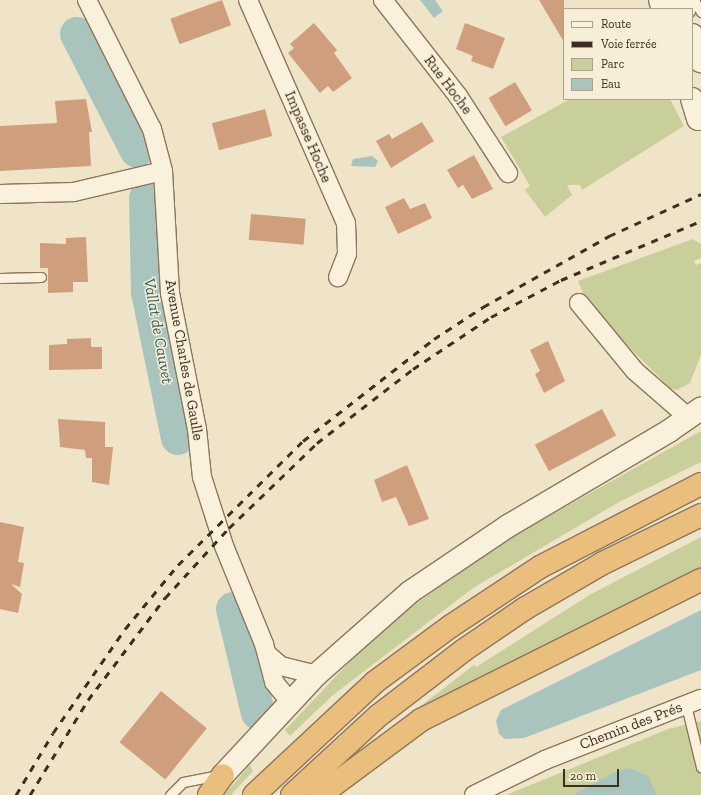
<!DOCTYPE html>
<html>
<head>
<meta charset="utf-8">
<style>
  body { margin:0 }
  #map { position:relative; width:701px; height:795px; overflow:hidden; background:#f0e4c8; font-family:"Zilla Slab",serif }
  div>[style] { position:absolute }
  .green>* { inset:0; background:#c9cf9b }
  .water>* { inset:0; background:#a9c4bc }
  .river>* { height:34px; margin:-17px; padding:0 17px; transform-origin:17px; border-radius:17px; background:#a9c4bc }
  .building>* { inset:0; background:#cf9f7d; transform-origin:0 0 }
  .roads { filter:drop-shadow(1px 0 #8d765c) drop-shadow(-1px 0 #8d765c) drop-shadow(0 1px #8d765c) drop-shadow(0 -1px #8d765c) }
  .service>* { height:9px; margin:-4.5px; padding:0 4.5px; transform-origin:4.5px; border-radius:4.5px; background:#faf1dc }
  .minor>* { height:18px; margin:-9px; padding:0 9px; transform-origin:9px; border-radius:9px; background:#faf1dc }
  .tertiary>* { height:22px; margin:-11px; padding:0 11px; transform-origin:11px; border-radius:11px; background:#faf1dc }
  .secondary>* { height:22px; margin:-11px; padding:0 11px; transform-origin:11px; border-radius:11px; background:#faf1dc }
  .trunk>* { height:22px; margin:-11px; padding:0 11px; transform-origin:11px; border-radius:11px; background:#eabe7c }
  .rail>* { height:3px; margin-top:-1.5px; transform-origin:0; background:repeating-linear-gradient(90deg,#3d2e20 0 7px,transparent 0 14px) }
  span { translate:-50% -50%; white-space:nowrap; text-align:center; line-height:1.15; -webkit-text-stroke:3px #f7eed8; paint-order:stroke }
  .street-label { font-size:15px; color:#3d2e20 }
  .water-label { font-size:16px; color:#2f5d5a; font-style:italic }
  .legend { position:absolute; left:563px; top:8px; width:130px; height:92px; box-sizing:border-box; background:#f7eed8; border:1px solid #ada18e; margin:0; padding:5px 7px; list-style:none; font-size:12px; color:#3d2e20 }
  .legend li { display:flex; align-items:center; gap:8px; height:20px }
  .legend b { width:20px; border:1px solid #ada18e }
  .scale { position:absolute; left:563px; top:769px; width:56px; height:18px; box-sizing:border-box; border:2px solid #3d2e20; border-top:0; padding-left:5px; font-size:12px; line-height:14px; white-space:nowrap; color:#3d2e20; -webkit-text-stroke:3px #f7eed8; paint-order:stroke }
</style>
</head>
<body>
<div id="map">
  <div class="green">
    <div style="clip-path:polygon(570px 99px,670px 99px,684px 126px,582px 190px,580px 185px,567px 185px,572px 195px,545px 217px,525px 190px,530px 186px,501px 137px)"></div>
    <div style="clip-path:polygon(693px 239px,701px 244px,701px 258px,694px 261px,696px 265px,701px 263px,701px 355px,690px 383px,677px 390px,670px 388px,623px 341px,586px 300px,578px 281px)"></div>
    <div style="clip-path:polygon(701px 431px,701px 462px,619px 502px,473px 588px,333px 695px,290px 736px,285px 730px,380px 630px,492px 548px)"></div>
    <div style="clip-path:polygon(701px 537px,701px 571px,438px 699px,397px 724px,474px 665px,476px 667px,591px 594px)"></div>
    <div style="clip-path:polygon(701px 721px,701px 795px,506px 795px,668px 729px)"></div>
    <div style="clip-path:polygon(250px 765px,253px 771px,231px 795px,224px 795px)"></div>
  </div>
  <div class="water">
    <div style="clip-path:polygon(420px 0,435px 0,443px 11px,434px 18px)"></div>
    <div style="clip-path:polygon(372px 156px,378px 161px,375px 167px,351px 166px,353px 159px)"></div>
    <div style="clip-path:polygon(701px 610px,701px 670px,524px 738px,505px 739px,499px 734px,496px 721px,501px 710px)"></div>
    <div style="clip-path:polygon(629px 768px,648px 776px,657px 795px,573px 795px,613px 773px)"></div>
  </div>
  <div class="river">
    <div style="left:77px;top:34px;width:131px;rotate:62.9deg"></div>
    <div style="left:146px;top:198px;width:94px;rotate:88.8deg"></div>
    <div style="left:148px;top:292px;width:149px;rotate:78.4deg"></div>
    <div style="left:233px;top:609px;width:107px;rotate:76.5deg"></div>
  </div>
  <div class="building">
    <div style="left:222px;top:0;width:27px;height:55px;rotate:70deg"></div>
    <div style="clip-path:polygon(539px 0,564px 0,564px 42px)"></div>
    <div style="clip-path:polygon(314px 23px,337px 50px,334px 53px,352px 78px,333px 92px,328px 86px,320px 93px,288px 53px,294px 48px,290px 44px)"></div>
    <div style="clip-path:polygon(465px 23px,505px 38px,493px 69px,471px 61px,473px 56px,456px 49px)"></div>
    <div style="left:515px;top:82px;width:33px;height:31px;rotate:59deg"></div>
    <div style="clip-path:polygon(86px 99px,92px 132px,89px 132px,91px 166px,0 171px,0 126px,57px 123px,55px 101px)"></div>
    <div style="left:265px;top:109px;width:28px;height:55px;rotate:75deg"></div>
    <div style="clip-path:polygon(422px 122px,434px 141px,391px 168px,376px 141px,389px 134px,392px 139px)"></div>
    <div style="clip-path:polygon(474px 155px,493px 189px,472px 199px,463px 185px,458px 188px,447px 170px)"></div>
    <div style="clip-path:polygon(404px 198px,410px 209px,425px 203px,432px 218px,398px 234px,385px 207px)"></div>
    <div style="left:251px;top:214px;width:55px;height:26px;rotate:5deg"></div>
    <div style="clip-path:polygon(86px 237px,88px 282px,73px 282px,73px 292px,48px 293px,48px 268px,40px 268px,40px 243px,66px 244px,66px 238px)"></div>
    <div style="clip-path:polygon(91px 338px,91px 347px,102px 347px,102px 369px,49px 370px,49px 345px,67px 344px,67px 339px)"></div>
    <div style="clip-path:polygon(548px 341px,565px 381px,544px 393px,535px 374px,540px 371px,530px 350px)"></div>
    <div style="left:602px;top:409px;width:30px;height:76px;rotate:62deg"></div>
    <div style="clip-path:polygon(58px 419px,105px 422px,105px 447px,113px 447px,109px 485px,92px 482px,92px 458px,86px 458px,85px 450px,60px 447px)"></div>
    <div style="clip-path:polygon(407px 465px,429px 519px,409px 526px,396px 497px,382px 502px,374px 480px)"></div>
    <div style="clip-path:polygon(0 522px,24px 527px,18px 562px,24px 563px,20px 587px,11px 584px,22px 594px,18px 613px,0 609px)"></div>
    <div style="left:161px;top:691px;width:59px;height:66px;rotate:39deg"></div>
  </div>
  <div class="roads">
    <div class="service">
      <div style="left:694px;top:0;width:14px;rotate:60deg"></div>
      <div style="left:0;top:278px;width:41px;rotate:-1.4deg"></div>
      <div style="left:686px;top:705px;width:64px;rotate:76.4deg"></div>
      <div style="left:170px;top:795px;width:18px;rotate:-45deg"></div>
      <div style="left:183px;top:782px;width:38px;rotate:-11deg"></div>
    </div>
    <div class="minor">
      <div style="left:87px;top:0;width:144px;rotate:63.3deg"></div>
      <div style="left:152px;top:129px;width:43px;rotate:75.3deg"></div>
      <div style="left:163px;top:171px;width:122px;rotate:86.7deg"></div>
      <div style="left:170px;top:293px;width:139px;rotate:78.8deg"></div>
      <div style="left:197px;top:429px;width:48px;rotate:84.1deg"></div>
      <div style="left:202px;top:477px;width:72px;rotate:72.3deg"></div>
      <div style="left:224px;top:546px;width:106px;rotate:67.8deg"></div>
      <div style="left:264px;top:644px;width:39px;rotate:75deg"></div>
      <div style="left:274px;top:682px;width:26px;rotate:51deg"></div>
      <div style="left:248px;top:0;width:244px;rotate:66.3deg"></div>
      <div style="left:346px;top:223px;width:31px;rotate:88deg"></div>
      <div style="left:347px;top:254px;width:25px;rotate:111deg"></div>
      <div style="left:383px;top:0;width:122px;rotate:52deg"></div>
      <div style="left:458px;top:96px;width:92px;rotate:57deg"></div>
      <div style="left:0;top:194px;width:74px;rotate:-1.5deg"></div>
      <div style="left:74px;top:192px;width:91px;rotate:-13.3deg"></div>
      <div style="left:579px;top:303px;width:88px;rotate:50.5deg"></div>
      <div style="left:635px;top:371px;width:70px;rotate:41deg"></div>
      <div style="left:267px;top:654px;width:18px;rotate:41deg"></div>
      <div style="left:281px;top:666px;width:36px;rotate:14deg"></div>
      <div style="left:474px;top:795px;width:79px;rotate:-26.2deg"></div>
      <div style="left:545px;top:760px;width:168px;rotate:-21.4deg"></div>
    </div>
    <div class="tertiary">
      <div style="left:223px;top:775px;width:137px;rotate:-47.1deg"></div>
      <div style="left:316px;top:675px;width:125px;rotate:-41.4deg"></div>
      <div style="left:410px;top:592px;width:118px;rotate:-34deg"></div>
      <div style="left:508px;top:526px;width:187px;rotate:-30.5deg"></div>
      <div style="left:669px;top:431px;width:39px;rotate:-35deg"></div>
    </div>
    <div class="secondary">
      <div style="left:660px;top:0;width:9px;rotate:72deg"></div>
      <div style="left:682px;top:0;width:9px;rotate:72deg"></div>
      <div style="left:692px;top:35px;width:28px;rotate:71deg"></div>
      <div style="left:692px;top:99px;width:21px;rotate:73deg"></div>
    </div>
    <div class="trunk">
      <div style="left:209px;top:795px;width:24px;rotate:-55deg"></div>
      <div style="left:254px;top:795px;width:166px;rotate:-43deg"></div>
      <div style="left:375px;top:682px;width:94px;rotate:-36.4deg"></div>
      <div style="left:451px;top:626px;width:107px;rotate:-33.5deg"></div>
      <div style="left:540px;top:567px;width:181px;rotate:-27.3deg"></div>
      <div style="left:292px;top:795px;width:117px;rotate:-42.6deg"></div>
      <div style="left:378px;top:716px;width:108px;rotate:-37.5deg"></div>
      <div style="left:464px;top:650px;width:73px;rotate:-34.3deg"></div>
      <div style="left:524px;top:609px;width:91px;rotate:-30.2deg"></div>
      <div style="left:603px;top:563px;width:109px;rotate:-26.1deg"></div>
      <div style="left:320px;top:795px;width:126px;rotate:-36.6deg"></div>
      <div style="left:421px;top:720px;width:313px;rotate:-26.6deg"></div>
    </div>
  </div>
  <div class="rail">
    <div style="left:16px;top:795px;width:72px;rotate:-59.2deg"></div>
    <div style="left:53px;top:733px;width:126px;rotate:-55.3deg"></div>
    <div style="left:125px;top:629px;width:83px;rotate:-50.4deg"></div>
    <div style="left:178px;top:565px;width:176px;rotate:-44.8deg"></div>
    <div style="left:303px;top:441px;width:166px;rotate:-37.9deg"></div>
    <div style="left:434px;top:339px;width:59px;rotate:-33.1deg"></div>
    <div style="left:483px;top:307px;width:145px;rotate:-29.4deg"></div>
    <div style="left:609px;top:236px;width:101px;rotate:-24.5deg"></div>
    <div style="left:30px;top:795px;width:111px;rotate:-58.6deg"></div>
    <div style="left:88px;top:700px;width:128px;rotate:-53deg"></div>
    <div style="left:165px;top:598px;width:95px;rotate:-47.6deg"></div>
    <div style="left:229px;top:528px;width:122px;rotate:-44deg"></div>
    <div style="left:317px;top:443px;width:121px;rotate:-37.6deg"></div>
    <div style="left:413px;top:369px;width:94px;rotate:-33.7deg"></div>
    <div style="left:491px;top:317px;width:79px;rotate:-27.9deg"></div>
    <div style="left:561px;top:280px;width:152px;rotate:-22.9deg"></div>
  </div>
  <div class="street-label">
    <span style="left:448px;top:85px;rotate:53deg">Rue Hoche</span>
    <span style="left:308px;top:137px;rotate:67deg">Impasse Hoche</span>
    <span style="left:184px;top:360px;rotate:80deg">Avenue Charles de Gaulle</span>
    <span style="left:631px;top:726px;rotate:-21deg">Chemin des Prés</span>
  </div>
  <div class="water-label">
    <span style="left:158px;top:331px;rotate:80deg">Vallat de Cauvet</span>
  </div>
  <ul class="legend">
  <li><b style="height:5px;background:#faf1dc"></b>Route</li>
  <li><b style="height:5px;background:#3d2e20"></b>Voie ferrée</li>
  <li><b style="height:11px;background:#c9cf9b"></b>Parc</li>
  <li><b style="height:11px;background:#a9c4bc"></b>Eau</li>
  </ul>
  <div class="scale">20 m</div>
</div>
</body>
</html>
